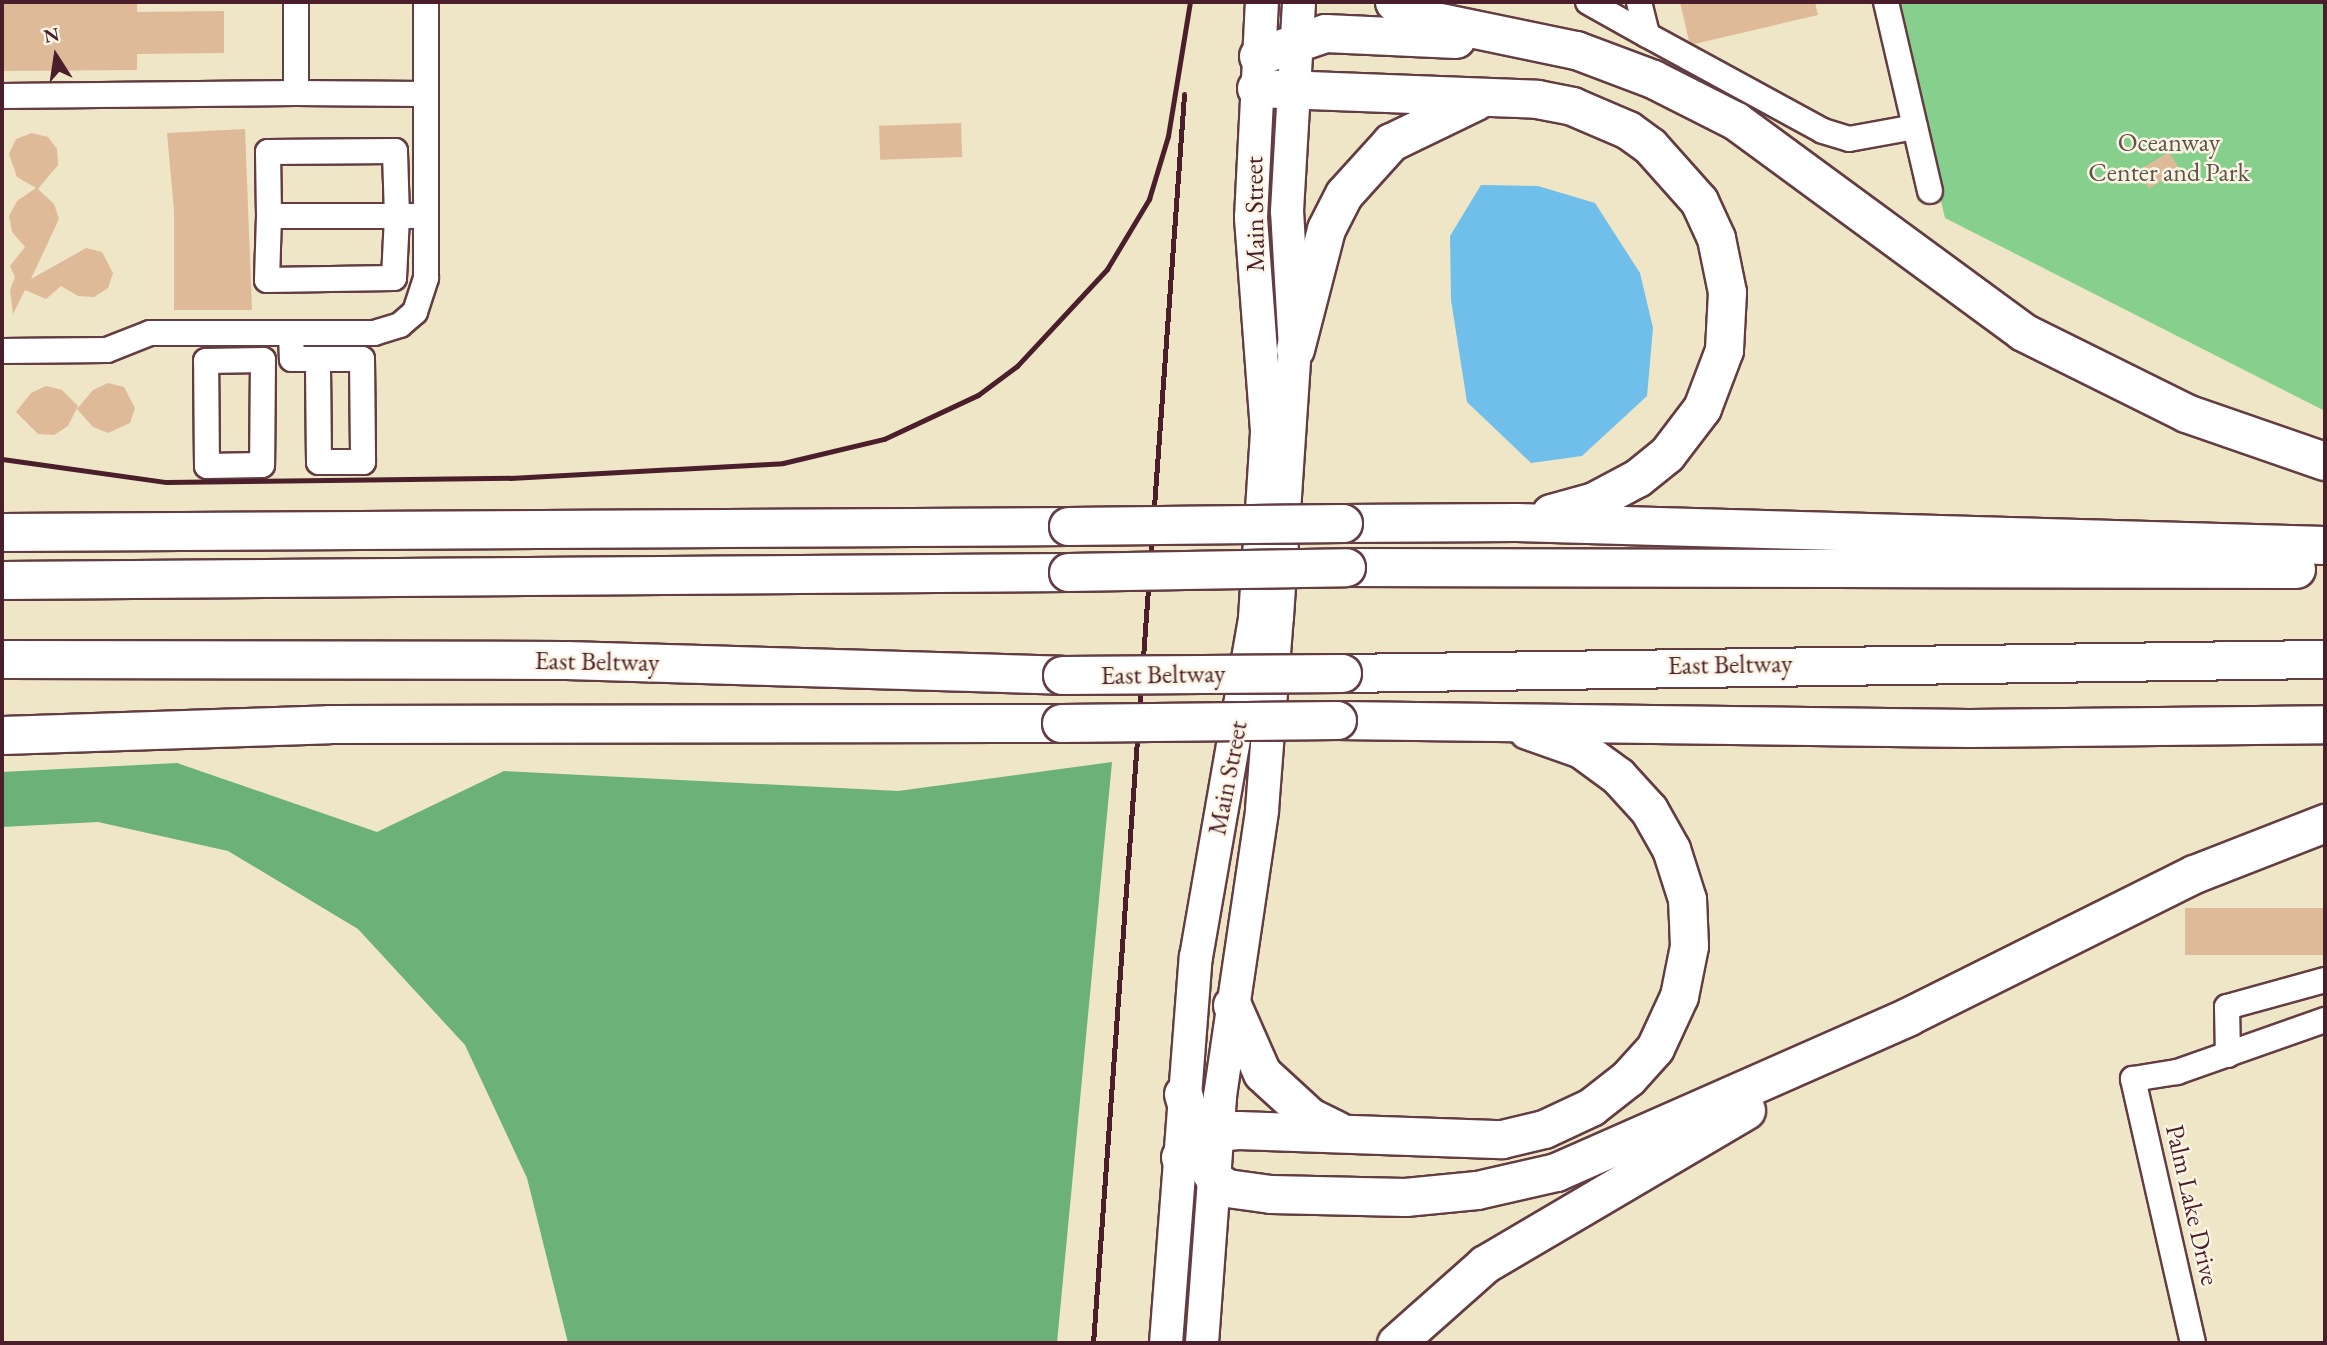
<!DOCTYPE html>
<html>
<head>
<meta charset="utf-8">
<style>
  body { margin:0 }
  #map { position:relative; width:2327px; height:1345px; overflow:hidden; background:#eee6c7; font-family:"EB Garamond",serif }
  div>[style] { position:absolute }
  .green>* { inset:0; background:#86cf8c }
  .forest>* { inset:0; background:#6cb278 }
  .water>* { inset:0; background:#70beea }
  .building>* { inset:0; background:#deba99; transform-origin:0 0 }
  .roads { filter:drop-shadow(2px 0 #633d42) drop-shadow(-2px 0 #633d42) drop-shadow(0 2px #633d42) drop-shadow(0 -2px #633d42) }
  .minor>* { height:24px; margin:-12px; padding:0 12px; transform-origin:12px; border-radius:12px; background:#fff }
  .major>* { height:32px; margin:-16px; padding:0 16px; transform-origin:16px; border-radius:16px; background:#fff }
  .highway>* { height:37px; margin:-18.5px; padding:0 18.5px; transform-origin:18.5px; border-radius:18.5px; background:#fff }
  .rail>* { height:5px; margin:-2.5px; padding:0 2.5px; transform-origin:2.5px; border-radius:2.5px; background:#4a1f2b }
  .bridges { filter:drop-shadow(2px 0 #633d42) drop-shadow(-2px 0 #633d42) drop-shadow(0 2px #633d42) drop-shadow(0 -2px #633d42) }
  .highway-bridge>* { height:37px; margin:-18.5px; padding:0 18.5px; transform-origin:18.5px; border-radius:18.5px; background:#fff }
  span { translate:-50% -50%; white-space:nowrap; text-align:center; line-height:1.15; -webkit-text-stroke:5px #fcf5e5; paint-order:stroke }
  .park-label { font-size:26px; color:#5c5448 }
  .street-label { font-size:26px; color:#4a1f2b }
  .frame { position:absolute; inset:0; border:4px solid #4a1f2b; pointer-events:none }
  .north { position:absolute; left:21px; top:21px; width:70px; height:70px; -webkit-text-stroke:5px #fcf5e5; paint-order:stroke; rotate:348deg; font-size:19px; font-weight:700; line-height:28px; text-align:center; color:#4a1f2b }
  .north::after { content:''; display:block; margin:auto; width:24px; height:32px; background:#4a1f2b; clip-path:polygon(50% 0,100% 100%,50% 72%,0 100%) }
</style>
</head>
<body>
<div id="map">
  <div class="green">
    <div style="clip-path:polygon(1894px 2px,2325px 2px,2325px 411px,1945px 218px)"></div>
  </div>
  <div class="forest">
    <div style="clip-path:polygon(1112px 762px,1057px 1343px,568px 1343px,527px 1178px,465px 1045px,358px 929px,228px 851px,98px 822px,2px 827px,2px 772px,177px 763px,377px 832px,504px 771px,898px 791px)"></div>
  </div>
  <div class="water">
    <div style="clip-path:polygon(1481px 185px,1538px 186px,1595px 203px,1640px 273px,1653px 328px,1647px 396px,1582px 456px,1531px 463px,1467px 402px,1451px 300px,1450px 236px)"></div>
  </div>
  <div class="building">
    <div style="clip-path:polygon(2px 2px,137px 2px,137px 12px,224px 11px,224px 53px,137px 54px,137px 70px,2px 71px)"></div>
    <div style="clip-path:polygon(1680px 2px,1815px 2px,1818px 15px,1694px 44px,1689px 41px)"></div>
    <div style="left:961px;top:123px;width:34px;height:82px;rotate:88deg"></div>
    <div style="clip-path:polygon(245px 129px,252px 310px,174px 310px,174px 211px,167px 133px)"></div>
    <div style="clip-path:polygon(32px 133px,48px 137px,57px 149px,58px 165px,38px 189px,54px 204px,59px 219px,31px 279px,86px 248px,102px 252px,113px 273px,108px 288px,94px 297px,78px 296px,61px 286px,46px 299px,25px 290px,13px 314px,10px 290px,15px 277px,10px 266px,25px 247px,12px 232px,9px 216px,17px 201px,36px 188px,17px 177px,9px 154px,16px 139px)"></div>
    <div style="left:2169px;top:152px;width:21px;height:36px;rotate:59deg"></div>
    <div style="clip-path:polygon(108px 383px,124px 387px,135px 408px,130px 423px,108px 433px,93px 427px,77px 409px,93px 390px)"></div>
    <div style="clip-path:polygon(46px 386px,62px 390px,78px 406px,68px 426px,54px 435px,38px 434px,16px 412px,31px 393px)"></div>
    <div style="left:2325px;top:908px;width:47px;height:140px;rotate:90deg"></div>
  </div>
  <div class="roads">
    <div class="minor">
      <div style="left:1588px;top:2px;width:68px;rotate:29.2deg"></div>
      <div style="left:1639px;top:2px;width:34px;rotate:76deg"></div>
      <div style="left:1647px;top:35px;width:200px;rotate:28.6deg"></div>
      <div style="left:1823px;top:131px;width:27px;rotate:17deg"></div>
      <div style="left:1849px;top:139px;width:67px;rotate:-10.3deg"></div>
      <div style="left:1886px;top:2px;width:194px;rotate:76.9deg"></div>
      <div style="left:296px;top:93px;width:127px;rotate:0.5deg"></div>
      <div style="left:2px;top:96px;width:294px;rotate:-0.6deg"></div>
      <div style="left:296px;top:93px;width:91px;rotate:-90deg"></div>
      <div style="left:269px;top:216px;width:64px;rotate:91.8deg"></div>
      <div style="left:267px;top:280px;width:127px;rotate:-0.9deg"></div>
      <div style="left:394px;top:278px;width:62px;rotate:-87.2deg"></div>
      <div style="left:397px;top:216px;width:65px;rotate:-91.8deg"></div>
      <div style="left:395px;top:151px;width:127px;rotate:179.5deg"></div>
      <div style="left:268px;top:152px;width:64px;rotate:89.1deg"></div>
      <div style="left:269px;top:216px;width:156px"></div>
      <div style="left:291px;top:333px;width:26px;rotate:88deg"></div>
      <div style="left:292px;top:359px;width:26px"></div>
      <div style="left:2px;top:351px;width:105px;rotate:-0.5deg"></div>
      <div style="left:107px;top:350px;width:46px;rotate:-21.6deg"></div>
      <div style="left:150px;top:333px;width:224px"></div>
      <div style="left:374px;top:333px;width:27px;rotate:-17deg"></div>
      <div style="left:400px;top:325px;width:20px;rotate:-41deg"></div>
      <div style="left:415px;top:312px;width:36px;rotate:-72deg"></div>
      <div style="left:426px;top:278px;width:276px;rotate:-90deg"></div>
      <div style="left:318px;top:359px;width:44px"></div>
      <div style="left:362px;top:359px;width:103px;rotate:89.4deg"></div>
      <div style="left:363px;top:462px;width:44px;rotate:180deg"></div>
      <div style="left:319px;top:462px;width:103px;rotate:-90.6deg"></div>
      <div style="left:263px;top:360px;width:105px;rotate:90.5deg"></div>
      <div style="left:262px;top:465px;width:55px;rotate:179deg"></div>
      <div style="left:207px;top:466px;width:105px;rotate:-90.5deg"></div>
      <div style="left:206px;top:361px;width:57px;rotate:-1deg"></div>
      <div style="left:2228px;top:1055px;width:48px;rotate:-91.2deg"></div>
      <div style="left:2227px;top:1007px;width:102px;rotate:-15.4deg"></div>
      <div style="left:2193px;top:1343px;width:271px;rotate:-102.8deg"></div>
      <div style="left:2133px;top:1079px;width:45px;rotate:-9deg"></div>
      <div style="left:2177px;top:1072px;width:157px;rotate:-19.4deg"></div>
    </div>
    <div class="major">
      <div style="left:1166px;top:1343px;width:387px;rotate:-85.6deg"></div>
      <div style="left:1196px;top:957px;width:344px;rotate:-80.1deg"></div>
      <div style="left:1255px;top:618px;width:187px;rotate:-86.3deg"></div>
      <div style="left:1267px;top:431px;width:214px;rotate:-94.3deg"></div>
      <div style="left:1251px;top:218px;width:216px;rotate:-87.1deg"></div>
      <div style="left:1202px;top:1343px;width:248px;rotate:-85.8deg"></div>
      <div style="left:1220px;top:1096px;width:289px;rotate:-81.6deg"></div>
      <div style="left:1262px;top:810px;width:194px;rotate:-85.6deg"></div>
      <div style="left:1277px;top:617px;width:269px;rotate:-86.2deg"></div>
      <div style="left:1295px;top:349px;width:138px;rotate:-93.3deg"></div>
      <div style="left:1287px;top:211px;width:209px;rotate:-86.7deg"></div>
    </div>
    <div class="highway">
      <div style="left:1394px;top:2px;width:41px;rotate:25.9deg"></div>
      <div style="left:1431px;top:20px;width:148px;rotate:11.7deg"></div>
      <div style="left:1576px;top:50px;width:82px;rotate:20.6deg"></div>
      <div style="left:1653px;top:79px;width:93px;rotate:26.8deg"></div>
      <div style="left:1736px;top:121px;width:356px;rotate:36.3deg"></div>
      <div style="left:2023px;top:332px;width:182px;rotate:26.4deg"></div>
      <div style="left:2186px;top:413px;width:147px;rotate:19.1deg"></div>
      <div style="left:1258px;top:56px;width:71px;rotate:-18.9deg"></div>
      <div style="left:1325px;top:33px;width:131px;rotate:2.6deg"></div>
      <div style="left:1256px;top:88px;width:281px;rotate:2.2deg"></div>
      <div style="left:1537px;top:99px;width:36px;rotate:11deg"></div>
      <div style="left:1572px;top:106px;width:61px;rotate:23.2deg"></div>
      <div style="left:1628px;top:130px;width:27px;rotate:36deg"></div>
      <div style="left:1650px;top:146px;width:74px;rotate:48.3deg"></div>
      <div style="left:1699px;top:201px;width:41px;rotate:65.3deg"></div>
      <div style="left:1716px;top:238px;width:55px;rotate:78.5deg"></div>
      <div style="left:1727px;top:292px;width:58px;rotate:93deg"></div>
      <div style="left:1724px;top:350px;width:62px;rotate:110.8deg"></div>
      <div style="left:1702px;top:408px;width:58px;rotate:127.3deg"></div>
      <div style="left:1667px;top:454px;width:38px;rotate:141deg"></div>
      <div style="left:1637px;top:478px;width:49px;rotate:151.9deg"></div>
      <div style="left:1594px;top:501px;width:45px;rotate:164.4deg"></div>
      <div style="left:1295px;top:349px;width:124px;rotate:-75.5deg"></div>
      <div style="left:1326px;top:229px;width:39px;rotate:-63deg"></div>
      <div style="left:1344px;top:194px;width:70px;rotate:-47.9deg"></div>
      <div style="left:1391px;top:142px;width:94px;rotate:-25.8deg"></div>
      <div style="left:1343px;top:523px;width:173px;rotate:-0.3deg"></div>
      <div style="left:1516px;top:522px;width:809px;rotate:1.63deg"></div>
      <div style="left:2px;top:532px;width:1066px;rotate:-0.32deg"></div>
      <div style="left:1346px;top:567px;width:950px;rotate:0.12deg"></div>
      <div style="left:2px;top:580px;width:1066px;rotate:-0.43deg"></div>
      <div style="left:2px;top:659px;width:564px;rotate:0.1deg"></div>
      <div style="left:566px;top:660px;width:496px;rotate:1.7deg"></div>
      <div style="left:1342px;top:673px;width:983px;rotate:-0.82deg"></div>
      <div style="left:1337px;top:720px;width:632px;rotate:0.73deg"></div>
      <div style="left:1969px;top:728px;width:356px;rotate:-0.6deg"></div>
      <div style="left:2px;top:735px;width:327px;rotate:-1.9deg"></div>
      <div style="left:329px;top:724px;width:732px;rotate:-0.08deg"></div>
      <div style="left:1232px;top:1005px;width:74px;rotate:66.2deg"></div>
      <div style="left:1262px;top:1073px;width:65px;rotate:42.5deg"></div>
      <div style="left:1310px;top:1117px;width:30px;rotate:26deg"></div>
      <div style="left:1183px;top:1094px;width:68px;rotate:72.9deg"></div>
      <div style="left:1203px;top:1159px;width:24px;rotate:60deg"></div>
      <div style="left:1215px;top:1180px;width:14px;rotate:34deg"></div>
      <div style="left:1227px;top:1188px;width:44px;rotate:7.8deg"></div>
      <div style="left:1271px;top:1194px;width:134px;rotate:1.3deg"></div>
      <div style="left:1405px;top:1197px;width:72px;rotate:-5.6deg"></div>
      <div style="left:1477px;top:1190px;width:81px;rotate:-12.8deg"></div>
      <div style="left:1556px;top:1172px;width:386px;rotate:-23.8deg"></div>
      <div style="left:1909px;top:1016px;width:318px;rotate:-26.5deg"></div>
      <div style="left:2194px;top:874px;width:141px;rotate:-21.3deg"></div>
      <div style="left:1180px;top:1157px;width:45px;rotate:-34deg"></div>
      <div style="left:1217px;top:1132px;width:21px;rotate:-5deg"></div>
      <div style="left:1238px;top:1130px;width:264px;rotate:2deg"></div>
      <div style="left:1502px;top:1139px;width:43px;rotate:-13.4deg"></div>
      <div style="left:1544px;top:1129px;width:52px;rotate:-25.1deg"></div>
      <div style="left:1591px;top:1107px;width:47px;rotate:-38.1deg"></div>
      <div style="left:1628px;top:1078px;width:40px;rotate:-48deg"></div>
      <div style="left:1655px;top:1048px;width:57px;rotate:-65.2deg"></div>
      <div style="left:1679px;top:996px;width:51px;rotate:-78.7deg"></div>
      <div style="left:1689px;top:946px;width:47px;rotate:-92.4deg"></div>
      <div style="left:1687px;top:899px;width:52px;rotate:-107.7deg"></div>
      <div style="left:1671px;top:849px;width:45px;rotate:-119.4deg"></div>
      <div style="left:1649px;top:810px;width:46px;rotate:-132.4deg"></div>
      <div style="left:1618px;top:776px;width:46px;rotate:-143.9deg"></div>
      <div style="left:1581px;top:749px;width:57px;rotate:-160.6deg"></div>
      <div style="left:1396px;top:1343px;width:119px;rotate:-41.6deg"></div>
      <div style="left:1485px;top:1264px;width:303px;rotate:-30.5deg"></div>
    </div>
  </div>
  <div class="rail">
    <div style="left:2px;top:459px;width:166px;rotate:8deg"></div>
    <div style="left:166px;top:482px;width:344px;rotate:-0.7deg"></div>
    <div style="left:510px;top:478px;width:273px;rotate:-3.1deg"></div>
    <div style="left:783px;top:463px;width:104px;rotate:-13.4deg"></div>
    <div style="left:884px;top:439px;width:104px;rotate:-25.1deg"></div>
    <div style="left:978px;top:395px;width:49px;rotate:-36.6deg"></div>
    <div style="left:1017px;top:366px;width:132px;rotate:-47.1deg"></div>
    <div style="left:1107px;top:269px;width:82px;rotate:-59deg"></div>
    <div style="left:1149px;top:199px;width:66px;rotate:-73.2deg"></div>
    <div style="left:1168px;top:136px;width:136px;rotate:-80.7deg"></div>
    <div style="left:1093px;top:1343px;width:1252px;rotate:-85.83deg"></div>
  </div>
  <div class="bridges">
    <div class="highway-bridge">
      <div style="left:1068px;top:526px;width:275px;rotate:-0.6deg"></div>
      <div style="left:1068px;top:572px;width:278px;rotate:-1deg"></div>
      <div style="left:1062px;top:675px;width:280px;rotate:-0.4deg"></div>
      <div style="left:1061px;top:723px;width:276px;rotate:-0.6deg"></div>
    </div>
  </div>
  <div class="park-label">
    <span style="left:2169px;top:158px">Oceanway<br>Center and Park</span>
  </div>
  <div class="street-label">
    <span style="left:1255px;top:214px;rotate:-91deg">Main Street</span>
    <span style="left:597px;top:662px;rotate:1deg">East Beltway</span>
    <span style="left:1730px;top:665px;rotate:-1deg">East Beltway</span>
    <span style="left:1163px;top:675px;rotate:-1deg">East Beltway</span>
    <span style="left:1228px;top:778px;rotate:-79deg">Main Street</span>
    <span style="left:2192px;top:1205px;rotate:77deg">Palm Lake Drive</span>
  </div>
  <div class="frame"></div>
  <div class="north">N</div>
</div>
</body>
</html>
